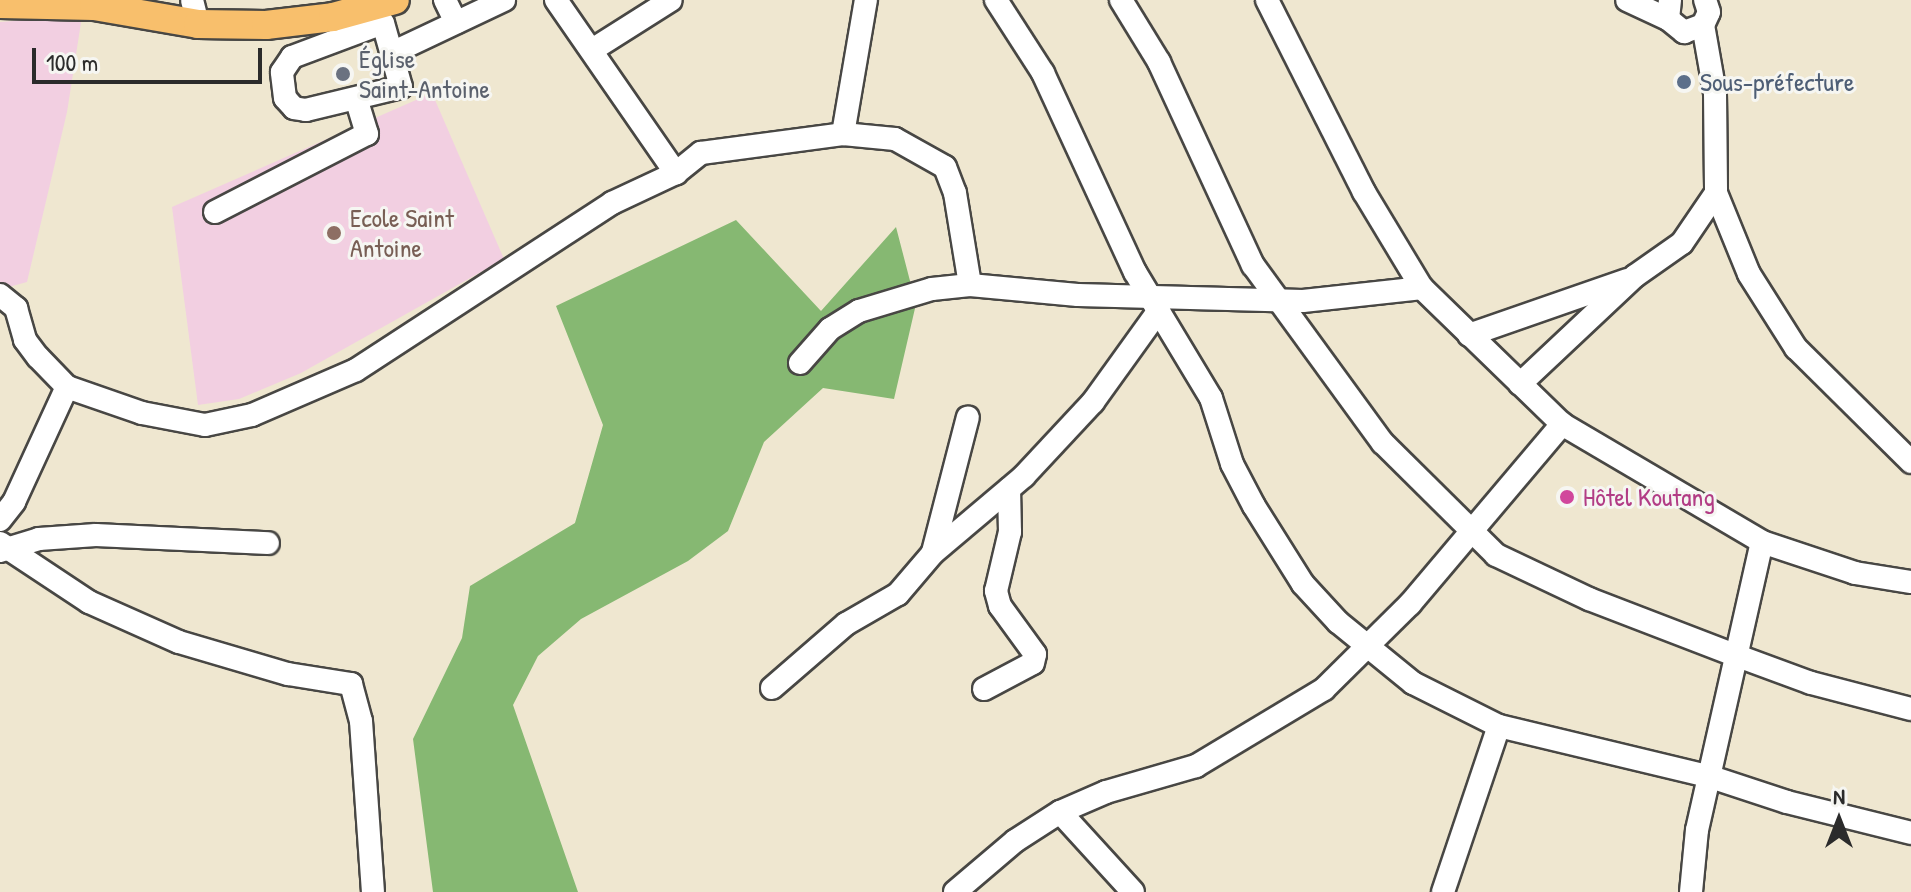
<!DOCTYPE html>
<html>
<head>
<meta charset="utf-8">
<style>
  body { margin:0 }
  #map { position:relative; width:1911px; height:892px; overflow:hidden; background:#efe7d0; font-family:"Patrick Hand",sans-serif }
  div>[style] { position:absolute }
  .built>* { inset:0; background:#f2cfe1 }
  .forest>* { inset:0; background:#86b872 }
  .roads { filter:drop-shadow(2px 0 #484744) drop-shadow(-2px 0 #484744) drop-shadow(0 2px #484744) drop-shadow(0 -2px #484744) }
  .minor>* { height:22px; margin:-11px; padding:0 11px; transform-origin:11px; border-radius:11px; background:#fff }
  .major>* { height:28px; margin:-14px; padding:0 14px; transform-origin:14px; border-radius:14px; background:#f8bf6c }
  .dots>* { width:22px; height:22px; translate:-50% -50%; box-sizing:border-box; border:4px solid #f6f6f2; border-radius:50% }
  span { translate:-50% -50%; white-space:nowrap; text-align:center; line-height:1.15; -webkit-text-stroke:6px #f6f6f2; paint-order:stroke }
  .worship-label { font-size:26px; color:#5b616d }
  .left { translate:0 -50%; text-align:left }
  .service-label { font-size:26px; color:#4e5e75 }
  .education-label { font-size:26px; color:#785e54 }
  .hotel-label { font-size:26px; color:#b23c85 }
  .north { position:absolute; left:1799px; top:780px; width:80px; height:80px; -webkit-text-stroke:6px #f6f6f2; paint-order:stroke; rotate:0deg; font-size:22px; font-weight:700; line-height:32px; text-align:center; color:#2b2b2b }
  .north::after { content:''; display:block; margin:auto; width:28px; height:36px; background:#2b2b2b; clip-path:polygon(50% 0,100% 100%,50% 72%,0 100%) }
  .scale { position:absolute; left:32px; top:48px; width:230px; height:36px; box-sizing:border-box; border:4px solid #2b2b2b; border-top:0; padding-left:10px; font-size:24px; line-height:28px; white-space:nowrap; color:#2b2b2b; -webkit-text-stroke:6px #f6f6f2; paint-order:stroke }
</style>
</head>
<body>
<div id="map">
  <div class="built">
    <div style="clip-path:polygon(82px 16px,67px 112px,27px 282px,5px 288px,0 285px,0 22px)"></div>
    <div style="clip-path:polygon(432px 93px,504px 259px,301px 373px,239px 399px,198px 405px,172px 207px)"></div>
  </div>
  <div class="forest">
    <div style="clip-path:polygon(736px 220px,821px 311px,896px 227px,916px 304px,894px 399px,823px 388px,764px 442px,728px 531px,688px 561px,581px 619px,538px 656px,513px 705px,578px 892px,433px 892px,413px 739px,462px 638px,470px 586px,575px 523px,603px 425px,556px 306px)"></div>
  </div>
  <div class="roads">
    <div class="minor">
      <div style="left:192px;top:0;width:25px;rotate:76deg"></div>
      <div style="left:445px;top:0;width:25px;rotate:64deg"></div>
      <div style="left:556px;top:0;width:211px;rotate:55.3deg"></div>
      <div style="left:996px;top:0;width:87px;rotate:57.2deg"></div>
      <div style="left:1043px;top:73px;width:219px;rotate:65.2deg"></div>
      <div style="left:1135px;top:272px;width:147px;rotate:58.9deg"></div>
      <div style="left:1211px;top:398px;width:69px;rotate:72.3deg"></div>
      <div style="left:1232px;top:464px;width:47px;rotate:62.4deg"></div>
      <div style="left:1254px;top:506px;width:92px;rotate:57.9deg"></div>
      <div style="left:1303px;top:584px;width:52px;rotate:47.4deg"></div>
      <div style="left:1338px;top:622px;width:97px;rotate:39.1deg"></div>
      <div style="left:1413px;top:683px;width:96px;rotate:26.6deg"></div>
      <div style="left:1499px;top:726px;width:218px;rotate:13.5deg"></div>
      <div style="left:1711px;top:777px;width:80px;rotate:18.2deg"></div>
      <div style="left:1787px;top:802px;width:128px;rotate:14deg"></div>
      <div style="left:1121px;top:0;width:73px;rotate:58.5deg"></div>
      <div style="left:1159px;top:62px;width:224px;rotate:65.2deg"></div>
      <div style="left:1253px;top:265px;width:220px;rotate:53.9deg"></div>
      <div style="left:1383px;top:443px;width:159px;rotate:44.7deg"></div>
      <div style="left:1496px;top:555px;width:103px;rotate:25.3deg"></div>
      <div style="left:1589px;top:599px;width:156px;rotate:21deg"></div>
      <div style="left:1735px;top:655px;width:81px;rotate:20.2deg"></div>
      <div style="left:1811px;top:683px;width:103px;rotate:14.6deg"></div>
      <div style="left:1267px;top:0;width:215px;rotate:63.2deg"></div>
      <div style="left:1364px;top:192px;width:112px;rotate:58.9deg"></div>
      <div style="left:1422px;top:288px;width:195px;rotate:44.2deg"></div>
      <div style="left:1562px;top:424px;width:232px;rotate:30.5deg"></div>
      <div style="left:1762px;top:542px;width:98px;rotate:18.4deg"></div>
      <div style="left:1855px;top:573px;width:57px;rotate:9.1deg"></div>
      <div style="left:1627px;top:0;width:45px;rotate:24.9deg"></div>
      <div style="left:1670px;top:0;width:19px;rotate:96deg"></div>
      <div style="left:1668px;top:19px;width:21px;rotate:39deg"></div>
      <div style="left:1684px;top:32px;width:20px;rotate:-20deg"></div>
      <div style="left:1703px;top:25px;width:14px;rotate:-65deg"></div>
      <div style="left:1709px;top:12px;width:13px;rotate:-108deg"></div>
      <div style="left:383px;top:23px;width:66px;rotate:74.3deg"></div>
      <div style="left:401px;top:87px;width:98px;rotate:166.4deg"></div>
      <div style="left:306px;top:110px;width:12px;rotate:-171deg"></div>
      <div style="left:294px;top:108px;width:13px;rotate:-132deg"></div>
      <div style="left:285px;top:98px;width:26px;rotate:-97deg"></div>
      <div style="left:282px;top:72px;width:18px;rotate:-56deg"></div>
      <div style="left:292px;top:57px;width:97px;rotate:-20.5deg"></div>
      <div style="left:1703px;top:25px;width:69px;rotate:80deg"></div>
      <div style="left:1715px;top:93px;width:100px;rotate:89.4deg"></div>
      <div style="left:1716px;top:193px;width:87px;rotate:67.8deg"></div>
      <div style="left:1749px;top:274px;width:88px;rotate:57.6deg"></div>
      <div style="left:1796px;top:348px;width:162px;rotate:44.7deg"></div>
      <div style="left:592px;top:50px;width:93px;rotate:-32.3deg"></div>
      <div style="left:394px;top:52px;width:122px;rotate:-25.3deg"></div>
      <div style="left:843px;top:134px;width:52px;rotate:5.5deg"></div>
      <div style="left:895px;top:139px;width:57px;rotate:29.2deg"></div>
      <div style="left:945px;top:167px;width:28px;rotate:69deg"></div>
      <div style="left:955px;top:193px;width:93px;rotate:80.7deg"></div>
      <div style="left:215px;top:212px;width:171px;rotate:-27.2deg"></div>
      <div style="left:367px;top:134px;width:37px;rotate:-107deg"></div>
      <div style="left:0;top:295px;width:21px;rotate:39deg"></div>
      <div style="left:16px;top:308px;width:33px;rotate:74deg"></div>
      <div style="left:25px;top:340px;width:21px;rotate:53deg"></div>
      <div style="left:38px;top:357px;width:42px;rotate:46deg"></div>
      <div style="left:67px;top:387px;width:79px;rotate:19.1deg"></div>
      <div style="left:142px;top:413px;width:64px;rotate:10.8deg"></div>
      <div style="left:205px;top:425px;width:48px;rotate:-12deg"></div>
      <div style="left:252px;top:415px;width:113px;rotate:-23.4deg"></div>
      <div style="left:356px;top:370px;width:306px;rotate:-33.1deg"></div>
      <div style="left:612px;top:203px;width:71px;rotate:-25.1deg"></div>
      <div style="left:676px;top:173px;width:32px;rotate:-39deg"></div>
      <div style="left:701px;top:153px;width:143px;rotate:-7.6deg"></div>
      <div style="left:843px;top:134px;width:136px;rotate:-80.3deg"></div>
      <div style="left:1469px;top:335px;width:167px;rotate:-19.2deg"></div>
      <div style="left:800px;top:363px;width:45px;rotate:-48.6deg"></div>
      <div style="left:830px;top:329px;width:34px;rotate:-32deg"></div>
      <div style="left:859px;top:311px;width:76px;rotate:-16.8deg"></div>
      <div style="left:932px;top:289px;width:38px;rotate:-6deg"></div>
      <div style="left:970px;top:285px;width:108px;rotate:5.3deg"></div>
      <div style="left:1078px;top:295px;width:225px;rotate:1.5deg"></div>
      <div style="left:1303px;top:301px;width:120px;rotate:-6.2deg"></div>
      <div style="left:1520px;top:384px;width:158px;rotate:-43.2deg"></div>
      <div style="left:1635px;top:276px;width:57px;rotate:-35.1deg"></div>
      <div style="left:1682px;top:243px;width:60px;rotate:-55.8deg"></div>
      <div style="left:0;top:520px;width:23px;rotate:-52deg"></div>
      <div style="left:14px;top:502px;width:127px;rotate:-65.3deg"></div>
      <div style="left:0;top:543px;width:107px;rotate:33.5deg"></div>
      <div style="left:89px;top:602px;width:98px;rotate:24deg"></div>
      <div style="left:179px;top:642px;width:114px;rotate:16.4deg"></div>
      <div style="left:288px;top:674px;width:64px;rotate:9deg"></div>
      <div style="left:351px;top:684px;width:38px;rotate:75deg"></div>
      <div style="left:361px;top:721px;width:171px;rotate:86deg"></div>
      <div style="left:0;top:551px;width:41px;rotate:-17.1deg"></div>
      <div style="left:39px;top:539px;width:57px;rotate:-4deg"></div>
      <div style="left:96px;top:535px;width:172px;rotate:2.7deg"></div>
      <div style="left:933px;top:552px;width:139px;rotate:-75.5deg"></div>
      <div style="left:772px;top:688px;width:98px;rotate:-40.9deg"></div>
      <div style="left:846px;top:624px;width:60px;rotate:-30deg"></div>
      <div style="left:898px;top:594px;width:54px;rotate:-49.5deg"></div>
      <div style="left:933px;top:553px;width:119px;rotate:-40.2deg"></div>
      <div style="left:1024px;top:476px;width:101px;rotate:-47deg"></div>
      <div style="left:1093px;top:402px;width:113px;rotate:-54.3deg"></div>
      <div style="left:984px;top:689px;width:55px;rotate:-28deg"></div>
      <div style="left:1033px;top:663px;width:9px;rotate:-77deg"></div>
      <div style="left:1035px;top:654px;width:59px;rotate:-126.1deg"></div>
      <div style="left:1000px;top:606px;width:16px;rotate:-105deg"></div>
      <div style="left:996px;top:591px;width:61px;rotate:-76.7deg"></div>
      <div style="left:1010px;top:532px;width:43px;rotate:-91.3deg"></div>
      <div style="left:1060px;top:812px;width:108px;rotate:47.6deg"></div>
      <div style="left:955px;top:892px;width:79px;rotate:-40.4deg"></div>
      <div style="left:1015px;top:841px;width:54px;rotate:-32.8deg"></div>
      <div style="left:1060px;top:812px;width:50px;rotate:-23.5deg"></div>
      <div style="left:1106px;top:792px;width:94px;rotate:-16.1deg"></div>
      <div style="left:1196px;top:766px;width:149px;rotate:-31deg"></div>
      <div style="left:1324px;top:689px;width:121px;rotate:-44.7deg"></div>
      <div style="left:1410px;top:604px;width:236px;rotate:-49.8deg"></div>
      <div style="left:1443px;top:892px;width:175px;rotate:-71.4deg"></div>
      <div style="left:1691px;top:892px;width:62px;rotate:-84.5deg"></div>
      <div style="left:1697px;top:830px;width:295px;rotate:-77.3deg"></div>
    </div>
    <div class="major">
      <div style="left:0;top:4px;width:94px;rotate:1.2deg"></div>
      <div style="left:94px;top:6px;width:106px;rotate:9.8deg"></div>
      <div style="left:198px;top:24px;width:68px;rotate:0.8deg"></div>
      <div style="left:266px;top:25px;width:67px;rotate:-6.8deg"></div>
      <div style="left:333px;top:17px;width:64px;rotate:-15.3deg"></div>
    </div>
  </div>
  <div class="dots">
    <div style="left:343px;top:74px;background:#6b7280"></div>
    <div style="left:1684px;top:82px;background:#5c6f8a"></div>
    <div style="left:334px;top:233px;background:#8d6e63"></div>
    <div style="left:1567px;top:497px;background:#d1479c"></div>
  </div>
  <div class="worship-label">
    <span class="left" style="left:359px;top:74px">Église<br>Saint-Antoine</span>
  </div>
  <div class="service-label">
    <span class="left" style="left:1700px;top:82px">Sous-préfecture</span>
  </div>
  <div class="education-label">
    <span class="left" style="left:350px;top:233px">Ecole Saint<br>Antoine</span>
  </div>
  <div class="hotel-label">
    <span class="left" style="left:1583px;top:497px">Hôtel Koutang</span>
  </div>
  <div class="north">N</div>
  <div class="scale">100 m</div>
</div>
</body>
</html>
